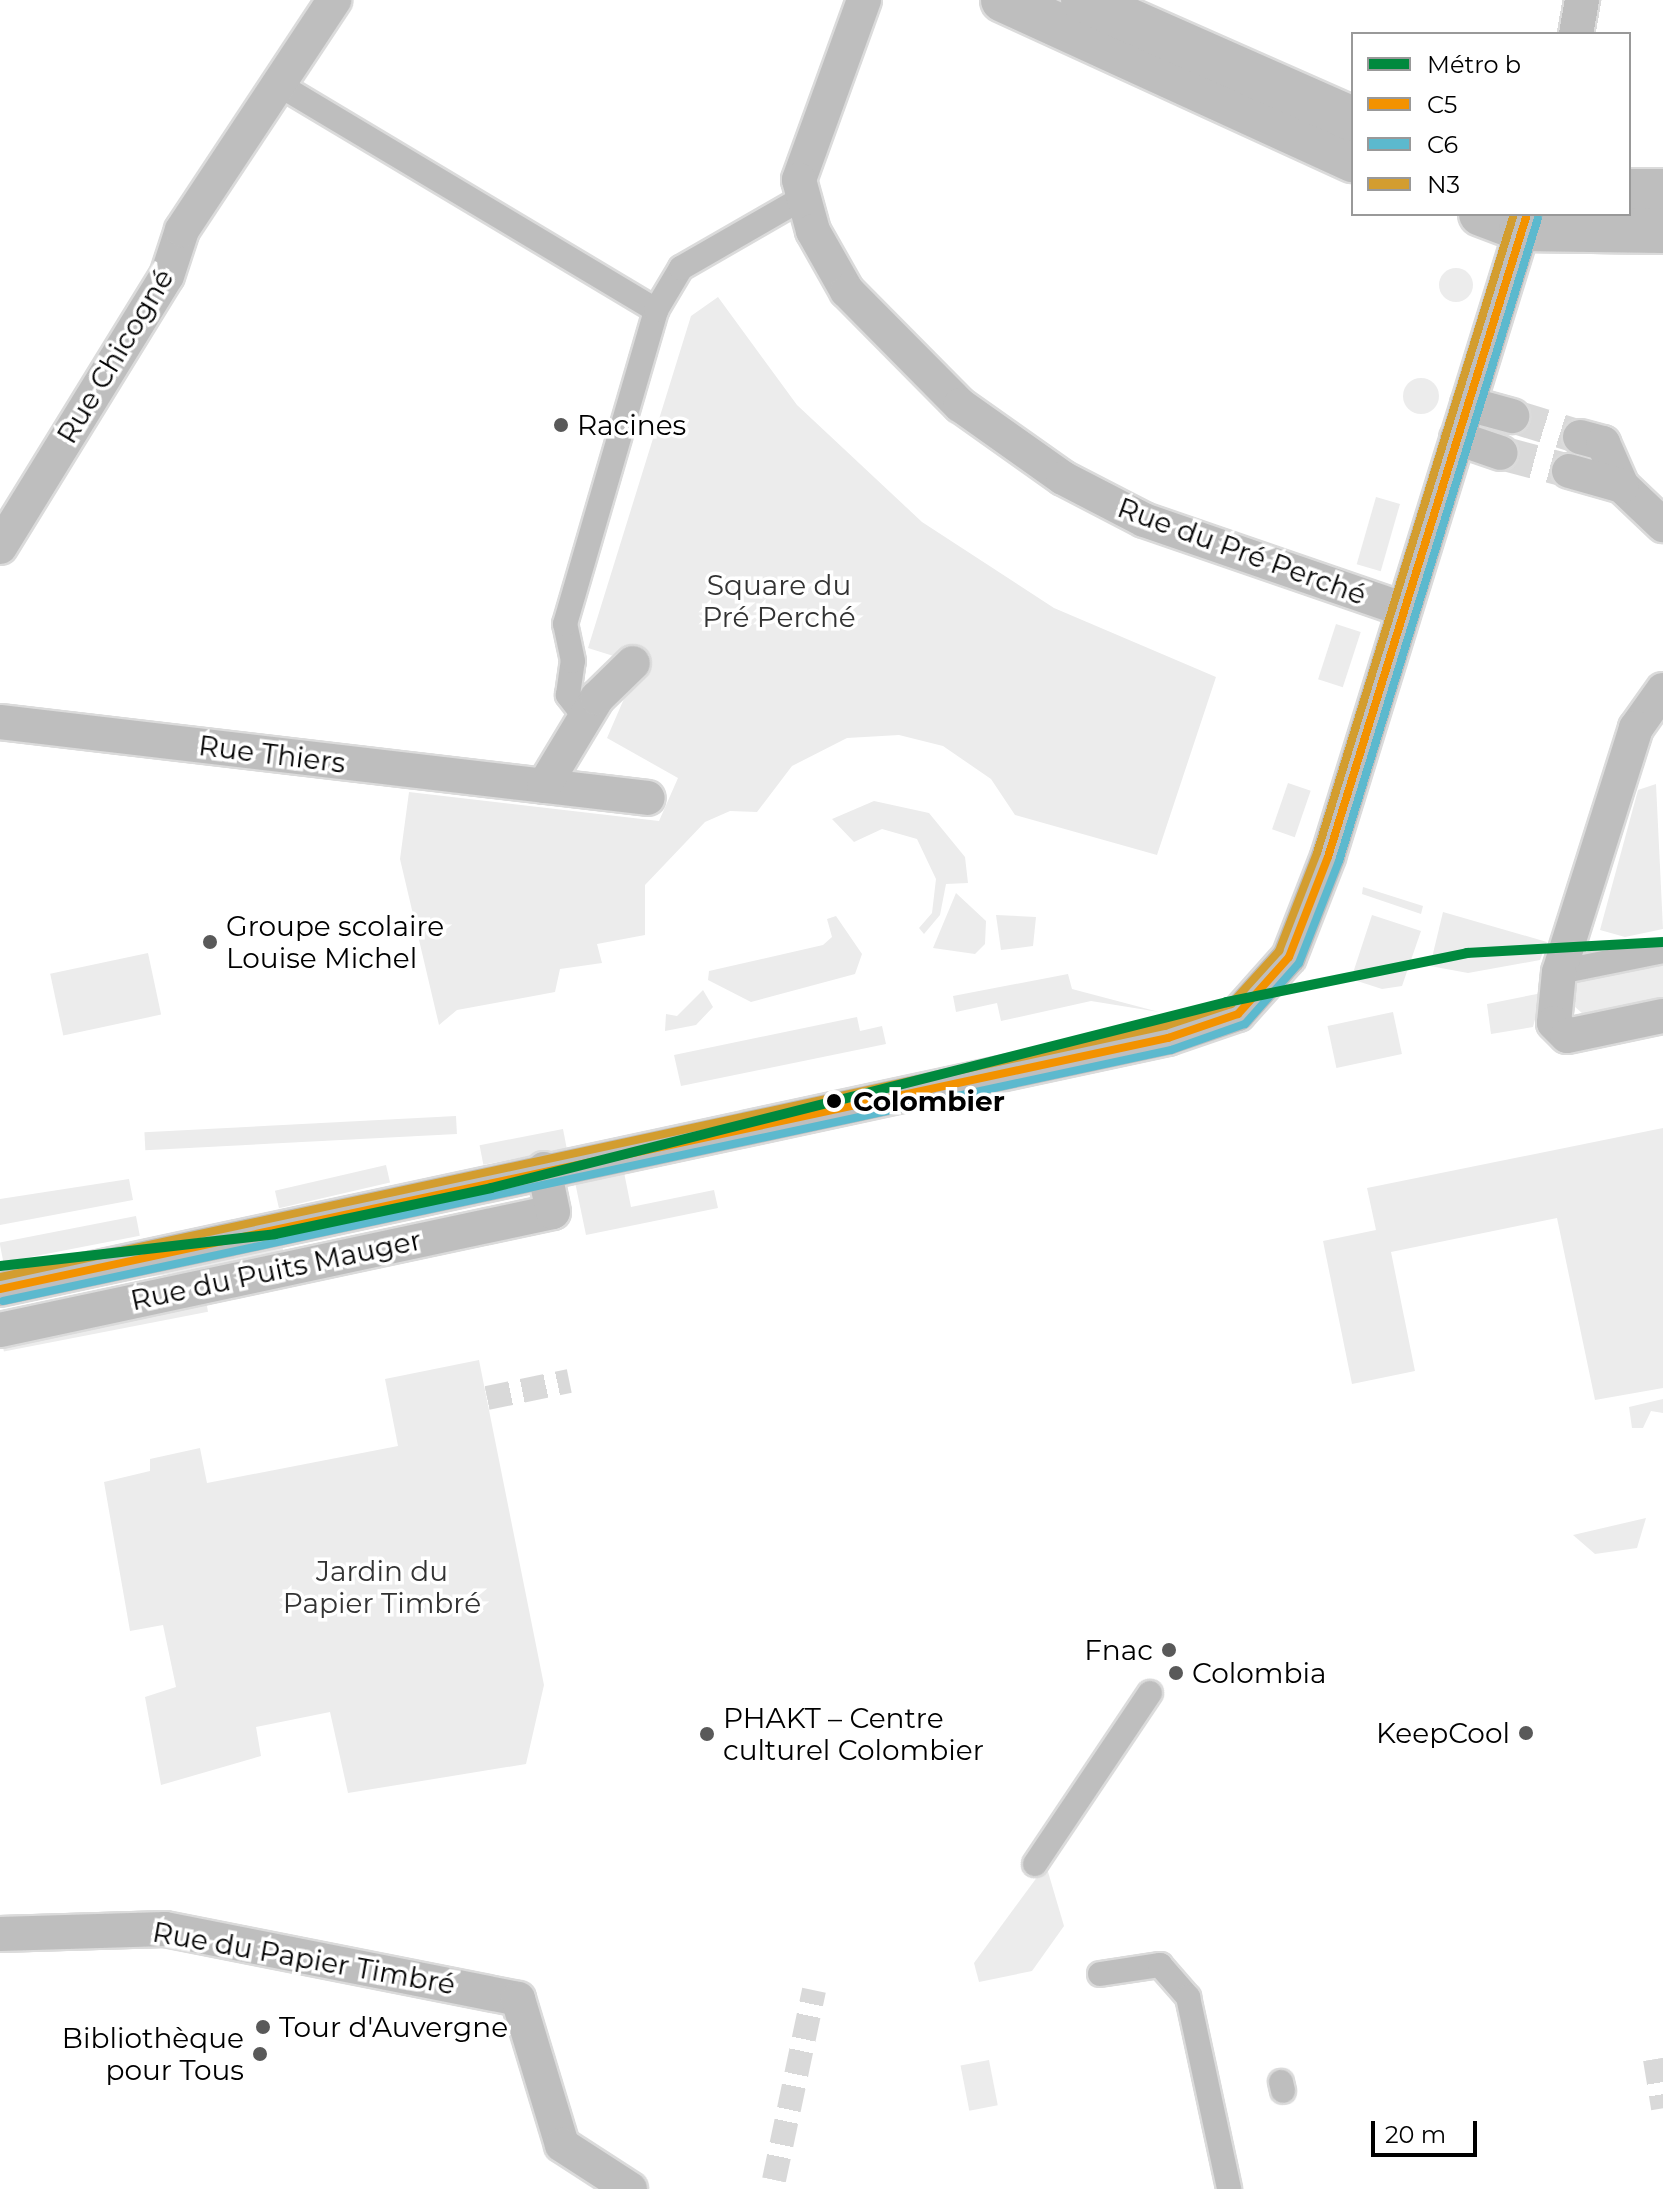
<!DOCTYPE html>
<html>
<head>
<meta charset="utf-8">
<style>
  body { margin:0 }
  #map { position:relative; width:1663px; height:2189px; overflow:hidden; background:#fff; font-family:Montserrat,sans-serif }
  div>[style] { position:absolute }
  .green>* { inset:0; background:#ececec; transform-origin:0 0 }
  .round { border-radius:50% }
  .pedestrian-tunnel>* { height:24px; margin-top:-12px; transform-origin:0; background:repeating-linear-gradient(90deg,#d9d9d9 0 24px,transparent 0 36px) }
  .minor-tunnel>* { height:34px; margin-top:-17px; transform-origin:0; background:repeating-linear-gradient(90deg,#d9d9d9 0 34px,transparent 0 51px) }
  .roads { filter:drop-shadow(2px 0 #dbdbdb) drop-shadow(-2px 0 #dbdbdb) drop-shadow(0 2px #dbdbdb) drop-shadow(0 -2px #dbdbdb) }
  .pedestrian>* { height:24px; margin:-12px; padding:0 12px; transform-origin:12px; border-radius:12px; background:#bebebe }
  .minor>* { height:34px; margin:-17px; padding:0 17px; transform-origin:17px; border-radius:17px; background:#bebebe }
  .primary>* { height:44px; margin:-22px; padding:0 22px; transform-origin:22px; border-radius:22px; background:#bebebe }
  .bus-1>* { height:8px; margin:-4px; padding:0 4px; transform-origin:4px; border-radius:4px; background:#f39200 }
  .bus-2>* { height:8px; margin:-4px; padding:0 4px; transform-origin:4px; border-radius:4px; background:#5cb9ce }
  .bus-3>* { height:8px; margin:-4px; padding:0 4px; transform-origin:4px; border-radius:4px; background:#d39d2f }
  .metro-1>* { height:10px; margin:-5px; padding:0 5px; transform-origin:5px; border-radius:5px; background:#00893e }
  .dots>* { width:22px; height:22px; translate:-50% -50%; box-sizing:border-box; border:4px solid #fff; border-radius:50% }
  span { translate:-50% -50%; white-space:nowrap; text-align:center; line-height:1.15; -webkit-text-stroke:7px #fff; paint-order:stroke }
  .street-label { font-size:28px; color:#000 }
  .poi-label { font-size:28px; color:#000 }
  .left { translate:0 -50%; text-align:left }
  .right { translate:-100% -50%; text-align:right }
  .park-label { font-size:28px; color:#333 }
  .stop-label { font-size:28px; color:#000; font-weight:700 }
  .legend { position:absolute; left:1351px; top:32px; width:280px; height:184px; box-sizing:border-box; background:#fff; border:2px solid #999; margin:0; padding:10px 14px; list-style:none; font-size:24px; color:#000 }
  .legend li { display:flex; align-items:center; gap:16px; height:40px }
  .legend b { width:40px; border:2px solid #999 }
  .scale { position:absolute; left:1371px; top:2121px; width:106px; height:36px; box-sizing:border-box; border:4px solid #000; border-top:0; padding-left:10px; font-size:24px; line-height:28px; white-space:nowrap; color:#000; -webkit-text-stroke:6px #fff; paint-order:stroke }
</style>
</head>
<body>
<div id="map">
  <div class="green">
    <div class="round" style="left:1439px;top:268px;width:34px;height:34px"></div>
    <div style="clip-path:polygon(718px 297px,797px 405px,922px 522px,1054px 608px,1216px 677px,1157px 855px,1015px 815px,991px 779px,943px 746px,899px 735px,847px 738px,792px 766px,757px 812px,730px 811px,705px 822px,645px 885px,645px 935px,597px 944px,602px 963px,560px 969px,555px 992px,457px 1010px,439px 1025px,400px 859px,409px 792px,659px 821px,678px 778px,607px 738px,639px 664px,588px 648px,691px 316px)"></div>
    <div class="round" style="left:1403px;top:378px;width:36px;height:36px"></div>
    <div style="left:1376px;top:497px;width:25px;height:70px;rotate:16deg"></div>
    <div style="left:1336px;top:624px;width:26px;height:58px;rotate:18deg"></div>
    <div style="left:1288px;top:783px;width:24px;height:49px;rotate:19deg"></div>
    <div style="clip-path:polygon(1656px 784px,1663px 929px,1625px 937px,1600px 930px,1638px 790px)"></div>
    <div style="clip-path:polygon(874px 801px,929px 813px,965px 857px,968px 883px,946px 884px,940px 915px,924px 934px,919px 928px,932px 913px,936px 879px,917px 839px,882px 829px,854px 842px,832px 819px)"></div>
    <div style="clip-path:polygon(1363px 887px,1423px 906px,1421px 914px,1362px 894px)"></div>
    <div style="clip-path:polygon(956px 893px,986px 921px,985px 944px,975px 954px,933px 948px)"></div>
    <div style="clip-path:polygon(1443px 912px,1547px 942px,1540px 960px,1468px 973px,1430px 966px)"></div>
    <div style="clip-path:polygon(996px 915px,1036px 917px,1033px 946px,1001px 950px)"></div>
    <div style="clip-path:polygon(1372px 915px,1421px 931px,1402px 986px,1382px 989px,1351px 979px)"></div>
    <div style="clip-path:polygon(836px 916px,862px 954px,855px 974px,751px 1002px,708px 980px,709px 971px,823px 945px,832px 937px,827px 919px)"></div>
    <div style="left:148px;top:953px;width:63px;height:100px;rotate:78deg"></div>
    <div style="clip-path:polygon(1663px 962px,1663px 1001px,1605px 1014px,1584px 1015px,1573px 1005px,1574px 981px)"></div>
    <div style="clip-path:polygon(1068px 974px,1072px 989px,1159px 1012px,1091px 1001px,1001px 1021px,997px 1003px,956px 1012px,953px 996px)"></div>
    <div style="clip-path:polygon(703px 990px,713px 1007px,696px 1025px,665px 1031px,666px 1014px,677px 1016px)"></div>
    <div style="clip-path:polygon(1542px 993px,1533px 1027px,1491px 1034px,1487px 1004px)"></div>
    <div style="left:1393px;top:1012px;width:43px;height:67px;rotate:78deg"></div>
    <div style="clip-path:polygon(857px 1017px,860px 1031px,882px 1026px,886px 1044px,681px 1086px,674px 1055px)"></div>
    <div style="left:456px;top:1116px;width:18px;height:312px;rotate:87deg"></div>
    <div style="clip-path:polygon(1663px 1128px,1663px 1388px,1595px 1400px,1557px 1218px,1391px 1252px,1415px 1371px,1352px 1384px,1323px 1241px,1376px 1230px,1367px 1188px)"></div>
    <div style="left:563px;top:1129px;width:20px;height:85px;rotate:79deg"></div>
    <div style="left:386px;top:1165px;width:18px;height:114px;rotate:77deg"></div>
    <div style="clip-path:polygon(624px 1172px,631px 1207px,714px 1190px,718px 1208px,586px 1235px,575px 1182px)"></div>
    <div style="clip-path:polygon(129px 1179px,133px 1200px,0 1225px,0 1199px)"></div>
    <div style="left:136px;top:1216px;width:20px;height:139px;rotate:79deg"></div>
    <div style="left:282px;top:1243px;width:15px;height:287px;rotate:82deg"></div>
    <div style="left:205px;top:1296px;width:16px;height:208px;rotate:79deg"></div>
    <div style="clip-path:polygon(479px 1360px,544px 1685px,526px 1764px,348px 1793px,330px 1712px,256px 1727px,261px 1756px,161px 1785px,145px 1697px,176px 1687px,163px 1625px,130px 1631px,104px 1482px,150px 1471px,150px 1459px,200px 1448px,207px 1483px,398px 1446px,385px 1379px)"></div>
    <div style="clip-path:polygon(1663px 1399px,1663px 1413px,1651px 1411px,1643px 1428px,1632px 1428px,1629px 1407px)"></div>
    <div style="clip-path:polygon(1646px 1518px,1637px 1548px,1595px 1554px,1573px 1535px)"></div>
    <div style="clip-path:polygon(1046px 1865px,1064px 1926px,1032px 1971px,979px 1982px,974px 1963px)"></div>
    <div style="left:989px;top:2060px;width:46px;height:29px;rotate:79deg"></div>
  </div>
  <div class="pedestrian-tunnel">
    <div style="left:487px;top:1398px;width:84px;rotate:-11.7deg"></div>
    <div style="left:1655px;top:2059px;width:50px;rotate:80.7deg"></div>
    <div style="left:774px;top:2180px;width:194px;rotate:-78.1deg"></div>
  </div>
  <div class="minor-tunnel">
    <div style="left:1512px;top:416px;width:71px;rotate:17.2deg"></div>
    <div style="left:1501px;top:453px;width:70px;rotate:14.8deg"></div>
  </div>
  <div class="roads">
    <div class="pedestrian">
      <div style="left:283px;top:87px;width:435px;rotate:30.9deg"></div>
      <div style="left:585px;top:717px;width:28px;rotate:-128deg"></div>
      <div style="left:568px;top:695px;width:34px;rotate:-82deg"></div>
      <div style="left:573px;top:661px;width:38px;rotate:-102deg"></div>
      <div style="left:565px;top:624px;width:327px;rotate:-73.8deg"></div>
      <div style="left:656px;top:310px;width:49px;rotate:-59.2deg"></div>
      <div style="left:681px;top:268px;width:138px;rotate:-29.9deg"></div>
      <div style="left:1559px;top:972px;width:106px;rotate:-11.4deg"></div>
      <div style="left:1035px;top:1864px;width:206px;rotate:-56.1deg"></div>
      <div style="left:1100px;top:1974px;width:61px;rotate:-8.5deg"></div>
      <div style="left:1160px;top:1965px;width:43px;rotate:48.8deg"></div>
      <div style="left:1188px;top:1997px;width:196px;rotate:77.9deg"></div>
      <div style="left:1281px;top:2082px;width:9px;rotate:77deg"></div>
    </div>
    <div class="minor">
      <div style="left:864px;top:0;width:191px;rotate:109.9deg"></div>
      <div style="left:799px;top:180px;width:53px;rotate:74.6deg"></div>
      <div style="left:813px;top:231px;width:69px;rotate:60.5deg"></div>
      <div style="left:847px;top:291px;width:161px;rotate:45.3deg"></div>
      <div style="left:960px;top:405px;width:126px;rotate:35.3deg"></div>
      <div style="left:1063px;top:478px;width:91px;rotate:27.4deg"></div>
      <div style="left:1144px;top:520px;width:274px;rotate:19deg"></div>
      <div style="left:1576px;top:34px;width:35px;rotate:-80deg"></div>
      <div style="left:1468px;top:404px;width:46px;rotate:15.3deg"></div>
      <div style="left:1580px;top:437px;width:24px;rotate:15deg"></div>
      <div style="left:1603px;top:443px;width:47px;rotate:66.2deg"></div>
      <div style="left:1622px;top:486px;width:57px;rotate:43.6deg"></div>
      <div style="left:1457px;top:438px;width:46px;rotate:18.8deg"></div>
      <div style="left:1569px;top:471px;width:55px;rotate:15.8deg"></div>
      <div style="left:0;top:547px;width:318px;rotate:-58.4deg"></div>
      <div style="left:167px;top:276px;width:48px;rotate:-71.9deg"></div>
      <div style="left:182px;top:230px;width:276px;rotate:-56.5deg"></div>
      <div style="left:1663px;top:690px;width:47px;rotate:125.4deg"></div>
      <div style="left:1636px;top:728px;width:256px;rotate:107.5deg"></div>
      <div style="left:1559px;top:972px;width:51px;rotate:95.6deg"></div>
      <div style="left:1554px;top:1023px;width:18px;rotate:45deg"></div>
      <div style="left:1567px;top:1036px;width:98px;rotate:-11.8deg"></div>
      <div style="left:0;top:722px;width:652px;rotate:6.69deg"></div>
      <div style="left:544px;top:786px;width:103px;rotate:-58.9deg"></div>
      <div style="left:597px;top:698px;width:50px;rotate:-44.2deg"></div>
      <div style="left:0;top:1289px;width:1195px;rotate:-12.13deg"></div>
      <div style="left:1168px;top:1038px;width:74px;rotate:-18.9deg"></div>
      <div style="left:1238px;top:1014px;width:76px;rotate:-48.2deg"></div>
      <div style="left:1289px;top:957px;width:107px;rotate:-68.7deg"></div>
      <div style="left:1328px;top:857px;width:673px;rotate:-72.8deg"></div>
      <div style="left:0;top:1330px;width:565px;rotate:-12.05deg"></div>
      <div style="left:553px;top:1212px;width:44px;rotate:-101.8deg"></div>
      <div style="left:0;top:1934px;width:165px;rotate:-1.7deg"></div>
      <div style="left:165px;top:1929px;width:360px;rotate:11.2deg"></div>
      <div style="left:518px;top:1999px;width:152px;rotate:73.2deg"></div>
      <div style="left:562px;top:2145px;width:81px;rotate:32.9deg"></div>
    </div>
    <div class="primary">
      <div style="left:1003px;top:0;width:385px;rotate:24.6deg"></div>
      <div style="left:1083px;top:0;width:295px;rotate:23.8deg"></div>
      <div style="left:1629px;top:191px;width:34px"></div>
      <div style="left:1481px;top:214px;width:43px;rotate:20.6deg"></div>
      <div style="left:1521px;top:229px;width:142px;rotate:0.8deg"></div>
    </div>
  </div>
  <div class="bus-1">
    <div style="left:0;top:1289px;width:1195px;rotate:-12.13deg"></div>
    <div style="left:1168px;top:1038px;width:74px;rotate:-18.9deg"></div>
    <div style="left:1238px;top:1014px;width:76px;rotate:-48.2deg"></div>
    <div style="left:1289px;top:957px;width:107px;rotate:-68.7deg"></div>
    <div style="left:1328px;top:857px;width:673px;rotate:-72.8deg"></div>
  </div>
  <div class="bus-2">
    <div style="left:3px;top:1301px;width:1195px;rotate:-12.13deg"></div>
    <div style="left:1171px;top:1050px;width:78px;rotate:-19.4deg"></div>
    <div style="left:1245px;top:1024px;width:81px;rotate:-48.5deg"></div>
    <div style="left:1299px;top:963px;width:110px;rotate:-68.6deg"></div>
    <div style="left:1339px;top:861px;width:673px;rotate:-72.8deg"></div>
  </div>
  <div class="bus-3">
    <div style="left:0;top:1277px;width:1192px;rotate:-12.16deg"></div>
    <div style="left:1165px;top:1026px;width:70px;rotate:-18.4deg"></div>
    <div style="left:1231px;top:1004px;width:72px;rotate:-47.8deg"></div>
    <div style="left:1279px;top:951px;width:105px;rotate:-68.8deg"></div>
    <div style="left:1317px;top:853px;width:669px;rotate:-72.87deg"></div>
  </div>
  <div class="metro-1">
    <div style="left:0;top:1266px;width:277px;rotate:-6.6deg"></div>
    <div style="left:275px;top:1234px;width:221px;rotate:-12deg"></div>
    <div style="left:491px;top:1188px;width:759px;rotate:-14.18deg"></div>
    <div style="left:1227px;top:1002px;width:245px;rotate:-11.5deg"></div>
    <div style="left:1467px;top:953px;width:196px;rotate:-3.2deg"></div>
  </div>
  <div class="dots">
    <div style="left:561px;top:425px;background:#595959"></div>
    <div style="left:210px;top:942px;background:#595959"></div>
    <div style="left:834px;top:1101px;background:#000"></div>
    <div style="left:1169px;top:1650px;background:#595959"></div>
    <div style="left:1176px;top:1673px;background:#595959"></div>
    <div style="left:1526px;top:1733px;background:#595959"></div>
    <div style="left:707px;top:1734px;background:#595959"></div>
    <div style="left:263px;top:2027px;background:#595959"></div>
    <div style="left:260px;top:2054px;background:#595959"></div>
  </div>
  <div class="street-label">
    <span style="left:115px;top:356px;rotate:-59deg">Rue Chicogné</span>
    <span style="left:1242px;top:551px;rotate:20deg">Rue du Pré Perché</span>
    <span style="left:272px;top:754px;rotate:7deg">Rue Thiers</span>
    <span style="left:276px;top:1270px;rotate:-12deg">Rue du Puits Mauger</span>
    <span style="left:304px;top:1958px;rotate:10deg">Rue du Papier Timbré</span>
  </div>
  <div class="poi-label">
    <span class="left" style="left:577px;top:425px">Racines</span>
    <span class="left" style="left:226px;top:942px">Groupe scolaire<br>Louise Michel</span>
    <span class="right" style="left:1153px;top:1650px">Fnac</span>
    <span class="left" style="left:1192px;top:1673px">Colombia</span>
    <span class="left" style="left:723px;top:1734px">PHAKT – Centre<br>culturel Colombier</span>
    <span class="right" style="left:1510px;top:1733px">KeepCool</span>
    <span class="left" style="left:279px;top:2027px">Tour d'Auvergne</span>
    <span class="right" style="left:244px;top:2054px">Bibliothèque<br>pour Tous</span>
  </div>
  <div class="park-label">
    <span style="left:779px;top:601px">Square du<br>Pré Perché</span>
    <span style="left:382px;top:1587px">Jardin du<br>Papier Timbré</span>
  </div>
  <div class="stop-label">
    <span class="left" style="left:853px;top:1101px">Colombier</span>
  </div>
  <ul class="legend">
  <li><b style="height:10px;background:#00893e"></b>Métro b</li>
  <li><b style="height:10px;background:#f39200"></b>C5</li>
  <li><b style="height:10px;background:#5cb9ce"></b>C6</li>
  <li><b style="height:10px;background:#d39d2f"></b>N3</li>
  </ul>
  <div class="scale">20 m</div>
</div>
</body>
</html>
